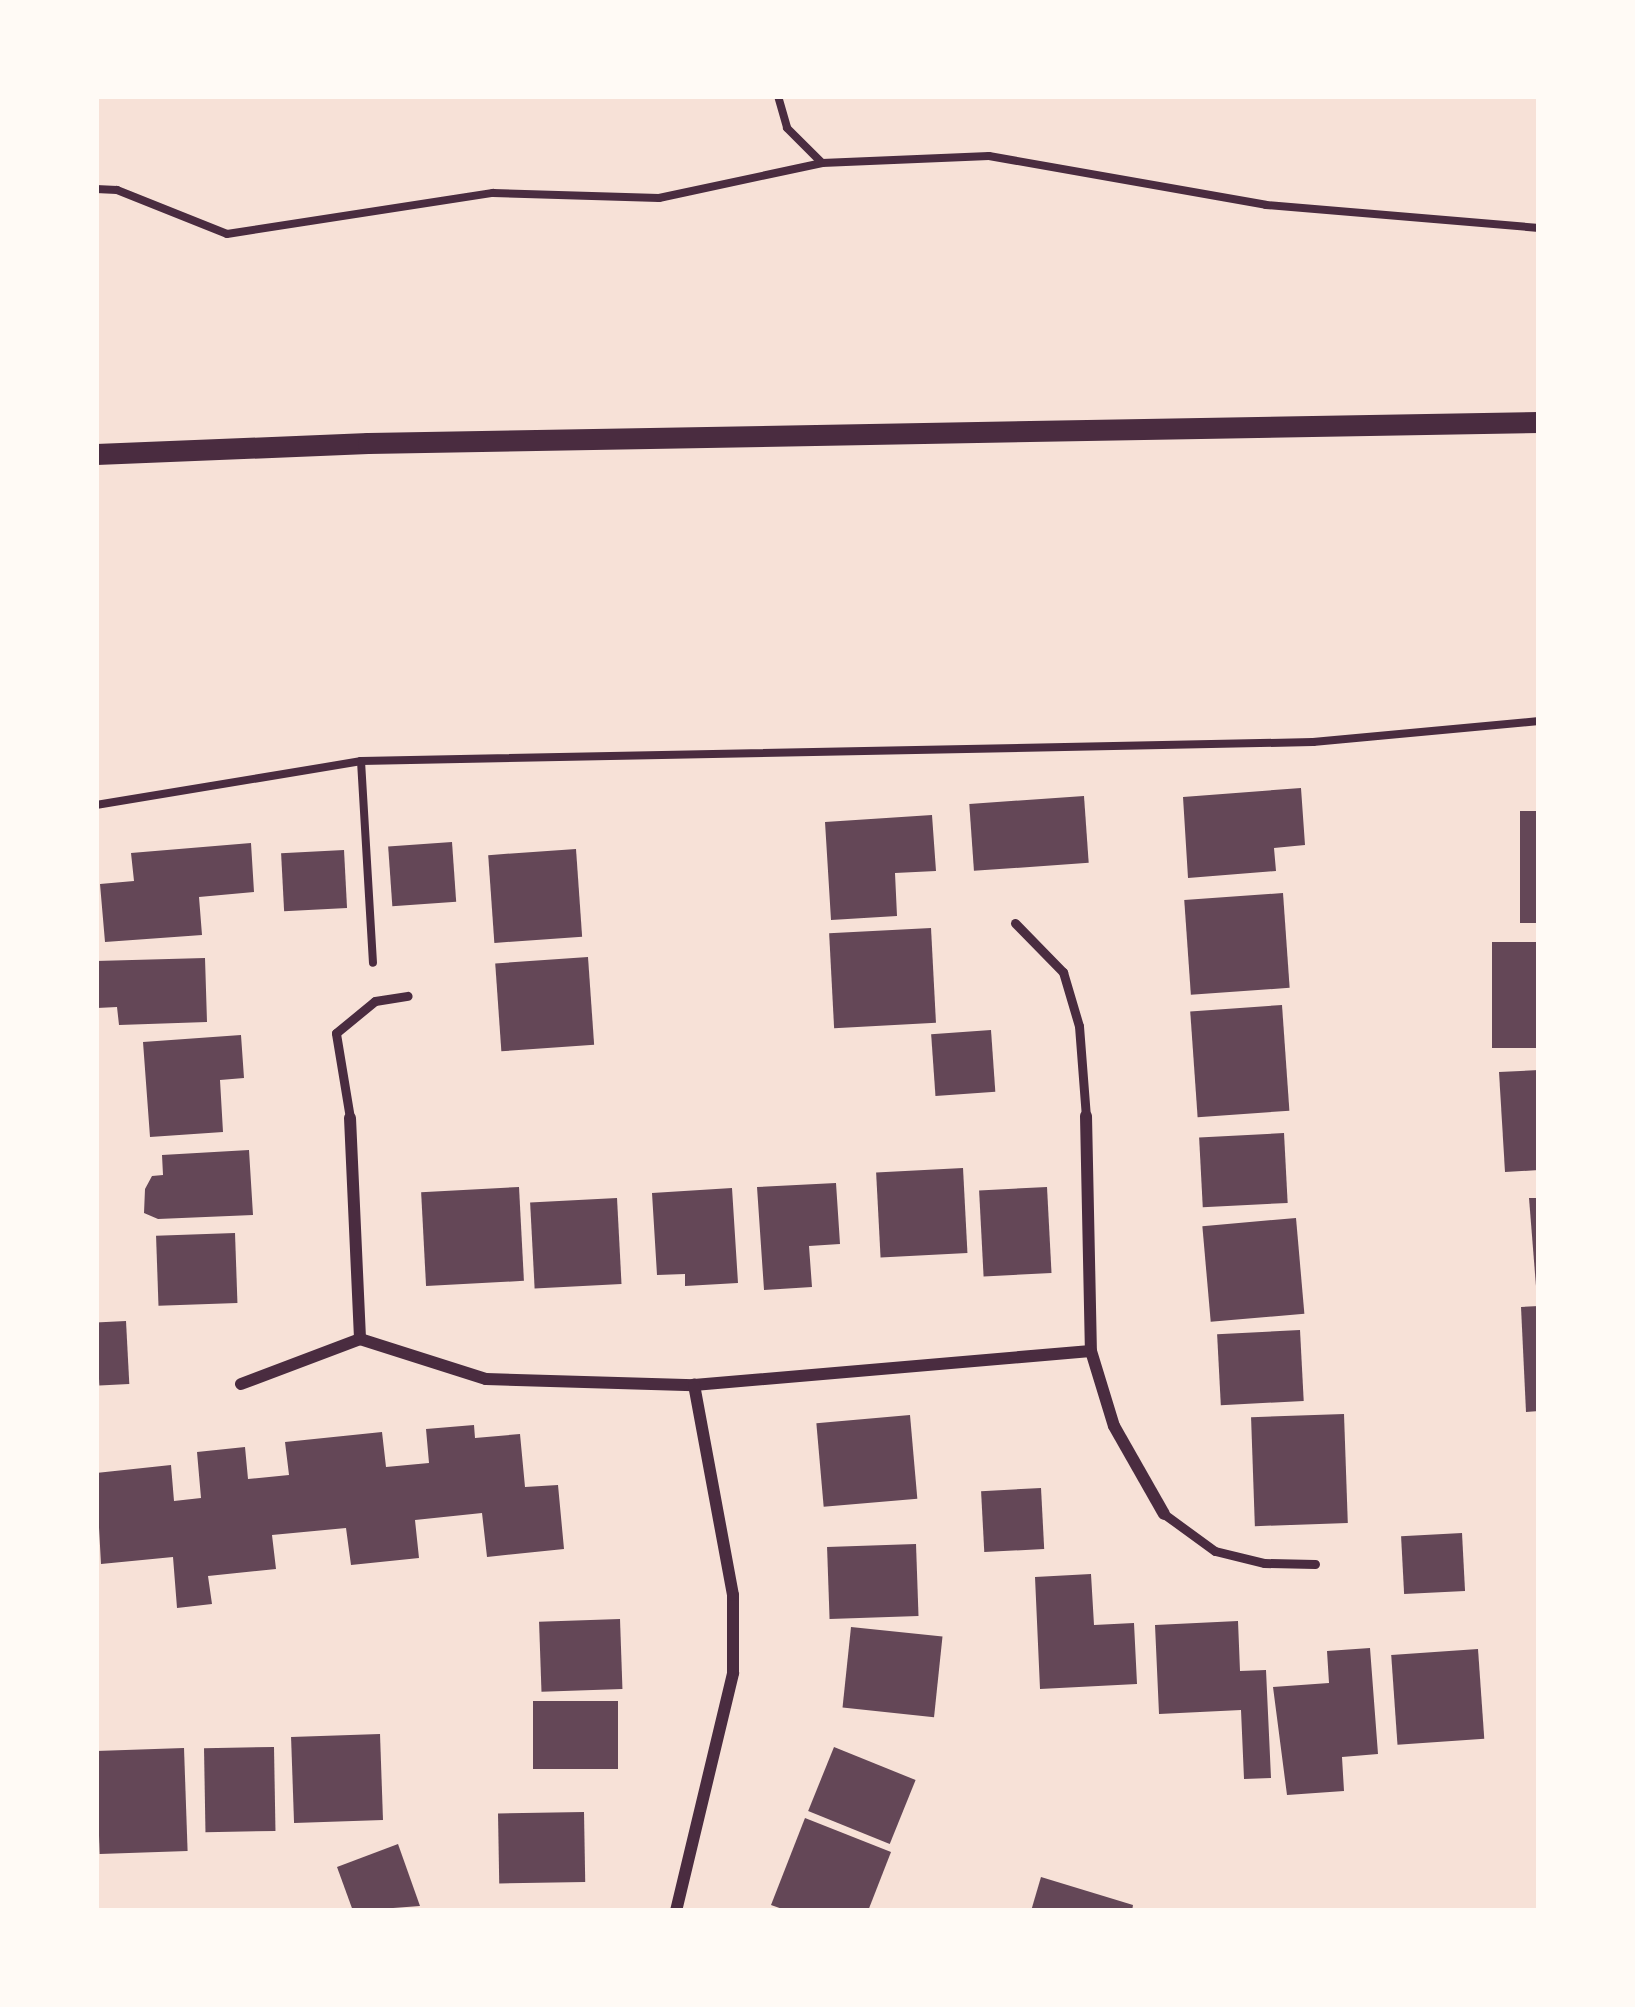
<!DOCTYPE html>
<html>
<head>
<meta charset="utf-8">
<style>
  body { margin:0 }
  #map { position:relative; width:1635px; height:2007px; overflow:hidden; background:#f7e1d7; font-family:"Work Sans",sans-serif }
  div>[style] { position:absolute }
  .building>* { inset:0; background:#644757; transform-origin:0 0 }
  .path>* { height:8px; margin:-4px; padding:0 4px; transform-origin:4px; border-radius:4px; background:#4a2c40 }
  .service>* { height:9px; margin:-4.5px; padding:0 4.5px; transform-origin:4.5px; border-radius:4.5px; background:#4a2c40 }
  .minor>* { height:12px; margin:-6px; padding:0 6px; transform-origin:6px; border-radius:6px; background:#4a2c40 }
  .tertiary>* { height:21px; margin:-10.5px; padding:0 10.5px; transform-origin:10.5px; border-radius:10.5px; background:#4a2c40 }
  span { translate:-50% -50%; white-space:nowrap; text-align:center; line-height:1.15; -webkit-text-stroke:10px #fffaf5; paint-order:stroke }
  .frame { position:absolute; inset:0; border:99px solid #fffaf5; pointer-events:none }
</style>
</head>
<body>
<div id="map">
  <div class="building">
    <div style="clip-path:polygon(1301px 788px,1305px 845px,1274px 848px,1276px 871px,1188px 878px,1183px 797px)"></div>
    <div style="left:1084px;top:796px;width:67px;height:115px;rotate:86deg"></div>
    <div style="left:1520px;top:811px;width:19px;height:112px"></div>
    <div style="clip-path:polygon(932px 815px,936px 871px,895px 873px,897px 916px,831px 920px,825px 822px)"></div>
    <div style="left:452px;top:842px;width:60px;height:64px;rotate:86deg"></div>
    <div style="clip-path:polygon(251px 843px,254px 892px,199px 897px,202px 935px,105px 942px,100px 884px,134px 881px,131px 853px)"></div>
    <div style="left:576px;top:849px;width:88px;height:88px;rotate:86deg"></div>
    <div style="left:344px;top:850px;width:58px;height:63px;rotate:87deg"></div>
    <div style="left:1283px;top:893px;width:95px;height:99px;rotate:86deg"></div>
    <div style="left:931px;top:928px;width:95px;height:102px;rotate:87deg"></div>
    <div style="left:1539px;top:942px;width:106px;height:47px;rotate:90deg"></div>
    <div style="left:588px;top:957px;width:88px;height:93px;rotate:86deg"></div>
    <div style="clip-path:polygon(205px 958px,207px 1022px,119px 1025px,117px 1007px,97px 1008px,96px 961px)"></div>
    <div style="left:1282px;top:1005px;width:106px;height:92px;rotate:86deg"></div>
    <div style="left:991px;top:1030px;width:62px;height:60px;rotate:86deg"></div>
    <div style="clip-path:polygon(241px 1035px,244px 1078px,220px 1080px,223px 1132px,150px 1137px,143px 1042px)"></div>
    <div style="clip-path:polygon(1539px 1070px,1539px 1170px,1505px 1172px,1499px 1072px)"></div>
    <div style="left:1284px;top:1133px;width:70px;height:85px;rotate:87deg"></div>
    <div style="clip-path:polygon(249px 1150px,253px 1215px,158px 1219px,144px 1213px,145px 1189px,152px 1176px,163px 1175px,162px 1155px)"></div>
    <div style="left:963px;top:1168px;width:85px;height:87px;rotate:87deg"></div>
    <div style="clip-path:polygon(836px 1183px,840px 1244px,809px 1246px,812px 1287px,764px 1290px,757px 1187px)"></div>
    <div style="left:519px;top:1187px;width:94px;height:98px;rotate:87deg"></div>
    <div style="left:1047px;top:1187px;width:86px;height:68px;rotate:87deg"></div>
    <div style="clip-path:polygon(732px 1188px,738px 1283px,685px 1286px,685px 1274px,657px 1275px,652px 1193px)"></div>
    <div style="left:617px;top:1198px;width:86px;height:87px;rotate:87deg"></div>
    <div style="clip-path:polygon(1529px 1198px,1539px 1198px,1539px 1286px,1536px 1286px)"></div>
    <div style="left:1296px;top:1218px;width:96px;height:94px;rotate:85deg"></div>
    <div style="left:235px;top:1233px;width:70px;height:79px;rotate:88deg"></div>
    <div style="clip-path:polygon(1539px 1306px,1539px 1411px,1526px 1412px,1521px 1307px)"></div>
    <div style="left:126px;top:1321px;width:63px;height:30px;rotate:87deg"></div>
    <div style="left:1300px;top:1330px;width:71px;height:83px;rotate:87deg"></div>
    <div style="left:1344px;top:1414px;width:109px;height:93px;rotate:88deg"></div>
    <div style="left:910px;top:1415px;width:84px;height:94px;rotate:85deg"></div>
    <div style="clip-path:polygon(474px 1425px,475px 1438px,520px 1434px,525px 1487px,558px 1485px,564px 1549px,487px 1557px,482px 1513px,415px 1520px,419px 1558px,351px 1565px,346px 1528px,272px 1535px,276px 1569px,208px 1576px,212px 1604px,177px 1608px,173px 1557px,101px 1564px,96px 1473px,171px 1465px,174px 1501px,201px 1498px,197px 1452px,245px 1447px,248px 1479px,289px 1475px,285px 1442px,382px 1432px,386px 1467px,429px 1463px,426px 1429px)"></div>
    <div style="left:1041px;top:1488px;width:61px;height:60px;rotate:87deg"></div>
    <div style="left:1462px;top:1533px;width:58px;height:61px;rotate:87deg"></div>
    <div style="left:916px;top:1544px;width:72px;height:89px;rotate:88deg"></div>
    <div style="clip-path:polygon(1091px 1574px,1094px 1625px,1134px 1623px,1137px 1684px,1040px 1689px,1035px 1577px)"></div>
    <div style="left:620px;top:1619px;width:70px;height:81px;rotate:88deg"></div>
    <div style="clip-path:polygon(1238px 1621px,1240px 1671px,1266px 1670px,1271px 1778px,1244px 1779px,1241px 1710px,1159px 1714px,1155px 1625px)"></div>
    <div style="left:851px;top:1627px;width:92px;height:81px;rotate:6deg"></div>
    <div style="clip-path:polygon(1370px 1648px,1378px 1754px,1342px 1757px,1344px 1791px,1287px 1795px,1273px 1687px,1329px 1683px,1327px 1651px)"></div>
    <div style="left:1478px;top:1649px;width:90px;height:87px;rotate:86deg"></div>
    <div style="left:618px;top:1701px;width:68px;height:85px;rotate:90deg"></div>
    <div style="left:380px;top:1734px;width:86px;height:89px;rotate:88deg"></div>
    <div style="left:274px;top:1747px;width:84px;height:70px;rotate:89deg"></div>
    <div style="left:834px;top:1747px;width:88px;height:69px;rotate:22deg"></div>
    <div style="left:184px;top:1748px;width:103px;height:88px;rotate:88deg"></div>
    <div style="left:584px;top:1812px;width:70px;height:86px;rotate:89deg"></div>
    <div style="clip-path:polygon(805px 1818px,891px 1852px,868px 1911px,788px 1911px,771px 1905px)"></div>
    <div style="clip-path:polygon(398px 1844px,420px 1906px,353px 1911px,337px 1867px)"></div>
    <div style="clip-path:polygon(1041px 1877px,1133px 1905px,1132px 1911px,1031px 1911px)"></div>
  </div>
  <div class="path">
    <div style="left:778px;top:96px;width:33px;rotate:74deg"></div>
    <div style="left:787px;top:128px;width:48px;rotate:45deg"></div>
    <div style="left:96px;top:189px;width:21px;rotate:3deg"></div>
    <div style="left:117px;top:190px;width:118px;rotate:21.8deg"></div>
    <div style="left:227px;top:234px;width:269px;rotate:-8.8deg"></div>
    <div style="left:493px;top:193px;width:166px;rotate:1.7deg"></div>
    <div style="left:659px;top:198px;width:167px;rotate:-12.1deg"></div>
    <div style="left:822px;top:163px;width:167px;rotate:-2.4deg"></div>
    <div style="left:989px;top:156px;width:281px;rotate:10deg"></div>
    <div style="left:1266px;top:205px;width:274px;rotate:4.8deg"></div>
    <div style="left:361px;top:761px;width:202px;rotate:86.6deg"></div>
    <div style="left:96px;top:805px;width:269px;rotate:-9.4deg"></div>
    <div style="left:361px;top:761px;width:952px;rotate:-1.14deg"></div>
    <div style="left:1313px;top:742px;width:227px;rotate:-5.3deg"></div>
  </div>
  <div class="service">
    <div style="left:1015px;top:923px;width:69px;rotate:45.6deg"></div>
    <div style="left:1063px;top:972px;width:56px;rotate:73.5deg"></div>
    <div style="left:1079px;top:1026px;width:90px;rotate:85.6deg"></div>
    <div style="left:350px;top:1118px;width:86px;rotate:-99.4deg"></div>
    <div style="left:336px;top:1033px;width:50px;rotate:-39.4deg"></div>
    <div style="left:375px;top:1001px;width:33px;rotate:-9deg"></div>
    <div style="left:1164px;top:1514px;width:63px;rotate:36deg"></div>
    <div style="left:1215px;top:1551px;width:50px;rotate:13.8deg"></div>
    <div style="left:1264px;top:1563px;width:51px;rotate:1.1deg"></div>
  </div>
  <div class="minor">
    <div style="left:1086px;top:1116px;width:235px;rotate:88.8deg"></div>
    <div style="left:1091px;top:1351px;width:78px;rotate:73deg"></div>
    <div style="left:1114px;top:1426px;width:101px;rotate:60.4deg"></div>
    <div style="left:350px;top:1118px;width:221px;rotate:87.4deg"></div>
    <div style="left:241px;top:1384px;width:127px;rotate:-20.7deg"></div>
    <div style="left:360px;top:1339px;width:132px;rotate:17.6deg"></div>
    <div style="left:486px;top:1379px;width:208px;rotate:1.7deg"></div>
    <div style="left:694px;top:1385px;width:398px;rotate:-4.9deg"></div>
    <div style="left:676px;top:1911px;width:245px;rotate:-76.5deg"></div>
    <div style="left:733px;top:1673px;width:78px;rotate:-90deg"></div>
    <div style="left:733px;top:1595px;width:214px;rotate:-100.5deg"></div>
  </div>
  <div class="tertiary">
    <div style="left:96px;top:454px;width:272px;rotate:-2.3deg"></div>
    <div style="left:368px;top:443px;width:1171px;rotate:-1.03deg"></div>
  </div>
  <div class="frame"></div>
</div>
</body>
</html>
